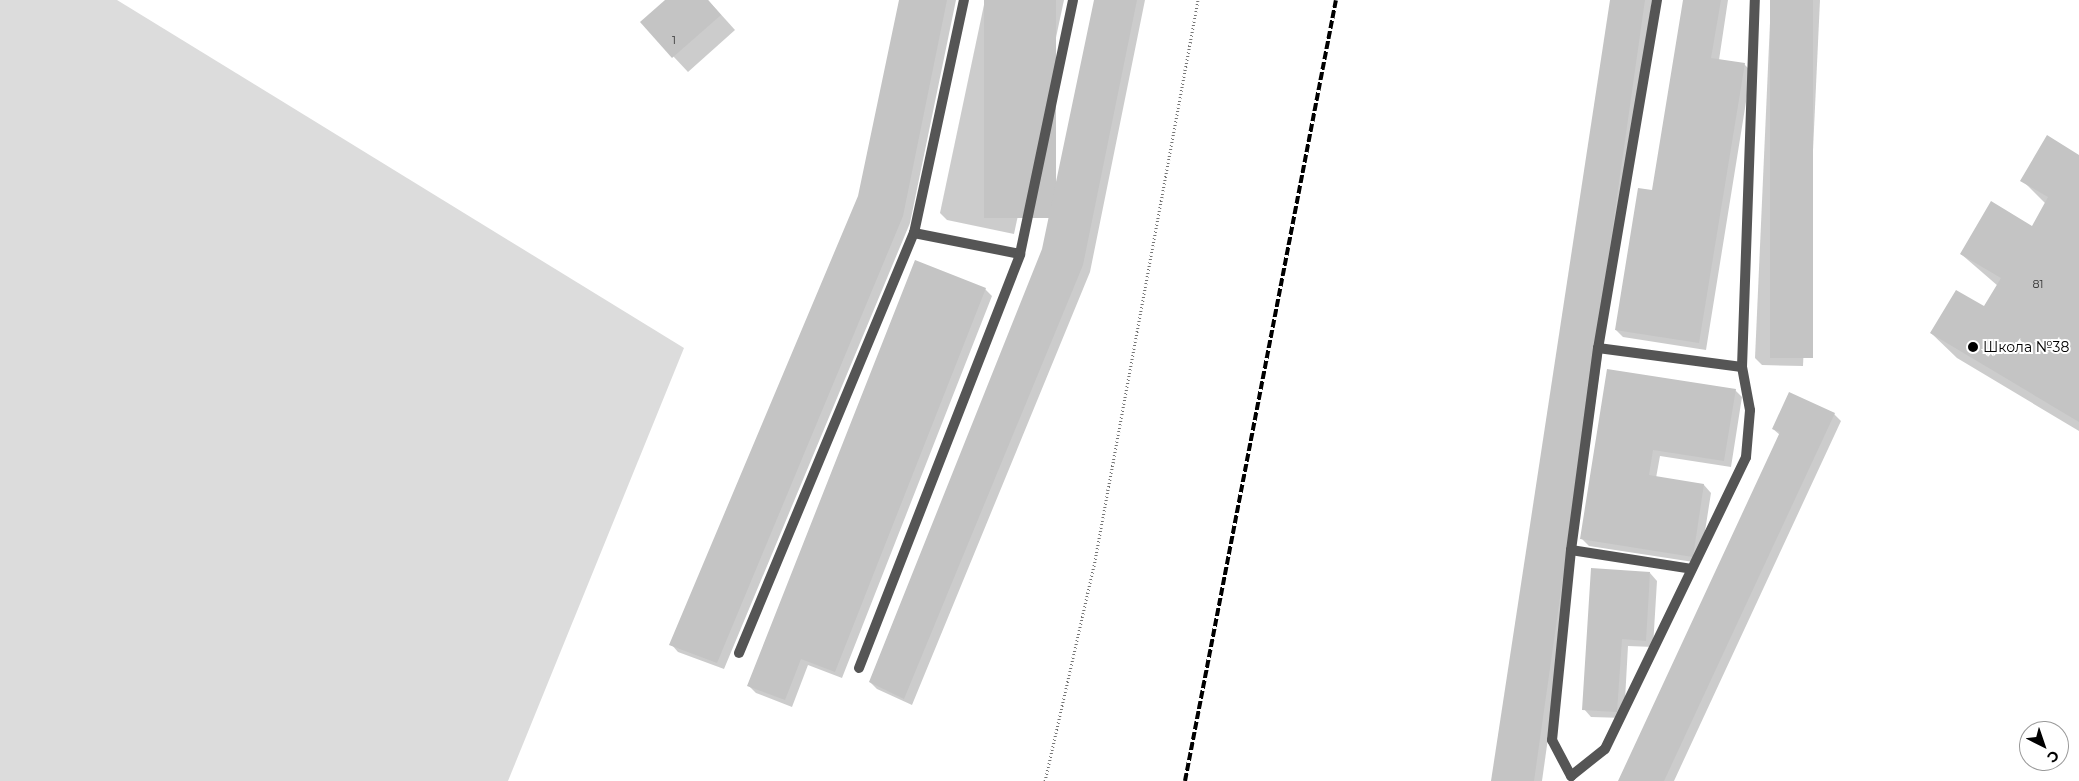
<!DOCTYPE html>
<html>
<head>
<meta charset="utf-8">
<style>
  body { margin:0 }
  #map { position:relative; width:2079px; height:781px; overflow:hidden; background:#fff; font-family:Montserrat,sans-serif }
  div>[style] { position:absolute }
  .green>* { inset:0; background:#dcdcdc }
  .shadow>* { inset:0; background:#0003 }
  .building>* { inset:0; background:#c4c4c4; transform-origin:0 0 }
  .path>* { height:3px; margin-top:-1.5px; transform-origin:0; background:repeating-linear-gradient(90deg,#777 0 1px,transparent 0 3.5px) }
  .lane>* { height:10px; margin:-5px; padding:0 5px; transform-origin:5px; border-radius:5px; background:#555 }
  .rail>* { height:4px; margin-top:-2px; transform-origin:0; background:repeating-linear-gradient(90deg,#000 0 8px,transparent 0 10.5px) }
  .dots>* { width:14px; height:14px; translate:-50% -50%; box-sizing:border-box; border:2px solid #fff; border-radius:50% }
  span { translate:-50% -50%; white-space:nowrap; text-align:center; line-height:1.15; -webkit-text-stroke:4px #fff; paint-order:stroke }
  .number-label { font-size:11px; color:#313131 }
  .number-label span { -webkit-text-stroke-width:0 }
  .poi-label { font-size:14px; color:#000 }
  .left { translate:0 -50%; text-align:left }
  .north { position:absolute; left:2019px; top:721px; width:50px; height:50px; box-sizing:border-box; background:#fff; border:1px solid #999; border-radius:50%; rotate:139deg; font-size:14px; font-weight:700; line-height:20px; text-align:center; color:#000 }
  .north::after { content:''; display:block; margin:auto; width:18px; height:22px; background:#000; clip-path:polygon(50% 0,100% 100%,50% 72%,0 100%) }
</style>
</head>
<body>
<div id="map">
  <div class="green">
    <div style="clip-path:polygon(0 0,117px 0,684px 348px,508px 781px,0 781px)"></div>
  </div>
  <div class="shadow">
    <div style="clip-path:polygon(667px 0,708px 0,735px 30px,688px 72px,642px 23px)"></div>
    <div style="clip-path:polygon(900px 0,956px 0,910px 223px,724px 669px,678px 652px,671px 644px,859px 196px)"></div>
    <div style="clip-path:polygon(985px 0,1064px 0,1014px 234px,947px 220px,940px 213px)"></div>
    <div style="clip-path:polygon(1095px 0,1145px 0,1090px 272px,912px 705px,877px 689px,870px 682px,1044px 249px)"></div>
    <div style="clip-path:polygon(1611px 0,1652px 0,1542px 781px,1492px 781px)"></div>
    <div style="clip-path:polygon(1685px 0,1728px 0,1719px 60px,1744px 64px,1751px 71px,1706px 350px,1623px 337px,1616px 330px,1653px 192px)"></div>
    <div style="clip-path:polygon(1771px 0,1820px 0,1803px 366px,1762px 365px,1755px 358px)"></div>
    <div style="clip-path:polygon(2079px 156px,2079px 431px,1957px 358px,1931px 333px,1985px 308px,1998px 286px,1961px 254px,2032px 227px,2046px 204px,2022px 180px)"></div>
    <div style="clip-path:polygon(985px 289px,992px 296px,842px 678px,808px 665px,792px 707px,756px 693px,749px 686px)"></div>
    <div style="clip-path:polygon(1608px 371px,1735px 390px,1742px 397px,1731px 467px,1660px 456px,1656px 478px,1704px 485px,1711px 493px,1700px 563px,1589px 546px,1581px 538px)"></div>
    <div style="clip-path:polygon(1834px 414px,1841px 421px,1674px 781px,1620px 781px,1780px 435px,1773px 429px)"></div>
    <div style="clip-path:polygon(1650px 573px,1657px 581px,1653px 647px,1628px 646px,1624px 718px,1591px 717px,1584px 709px)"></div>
  </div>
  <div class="building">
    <div style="clip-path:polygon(665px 0,708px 0,721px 15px,672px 58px,640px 22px)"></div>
    <div style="clip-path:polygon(899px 0,947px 0,903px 216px,717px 663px,669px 645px,858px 196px)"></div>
    <div style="left:984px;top:0;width:72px;height:218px"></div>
    <div style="clip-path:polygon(1094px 0,1137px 0,1083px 265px,904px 699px,869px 682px,1042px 249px)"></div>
    <div style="clip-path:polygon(1610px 0,1645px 0,1534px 781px,1491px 781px)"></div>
    <div style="clip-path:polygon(1683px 0,1721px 0,1711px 58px,1745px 63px,1699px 343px,1615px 330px,1638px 188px,1652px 190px)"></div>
    <div style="left:1770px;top:0;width:43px;height:358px"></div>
    <div style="clip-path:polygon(2047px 135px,2079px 155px,2079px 422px,1930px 333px,1956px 290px,1984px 306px,2001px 278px,1960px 254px,1991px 201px,2032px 226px,2048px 197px,2020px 181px)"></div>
    <div style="clip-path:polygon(915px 260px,986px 288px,835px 672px,801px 659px,785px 700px,747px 686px)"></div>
    <div style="clip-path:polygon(1607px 369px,1736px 389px,1724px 461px,1653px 450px,1649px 475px,1704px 484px,1693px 557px,1580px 539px)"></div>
    <div style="clip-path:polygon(1789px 392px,1835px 413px,1664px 781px,1618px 781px,1780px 432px,1772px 429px)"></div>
    <div style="clip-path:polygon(1591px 568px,1650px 572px,1646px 641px,1622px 639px,1617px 712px,1582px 710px)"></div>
  </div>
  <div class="path">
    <div style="left:1045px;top:781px;width:221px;rotate:-77.2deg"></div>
    <div style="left:1094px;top:566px;width:575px;rotate:-79.59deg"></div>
  </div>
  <div class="lane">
    <div style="left:1657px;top:0;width:353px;rotate:99.6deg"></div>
    <div style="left:1598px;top:348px;width:204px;rotate:97.6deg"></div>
    <div style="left:1571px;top:550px;width:191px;rotate:95.7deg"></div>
    <div style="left:1552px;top:740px;width:41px;rotate:62.2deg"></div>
    <div style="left:1571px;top:776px;width:43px;rotate:-38.5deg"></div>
    <div style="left:1605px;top:749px;width:324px;rotate:-64.2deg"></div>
    <div style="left:1746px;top:457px;width:47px;rotate:-85.1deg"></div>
    <div style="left:1750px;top:410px;width:44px;rotate:-100.5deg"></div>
    <div style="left:1742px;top:367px;width:367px;rotate:-88deg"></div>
    <div style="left:914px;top:233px;width:108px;rotate:11.2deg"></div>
    <div style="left:1598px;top:348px;width:145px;rotate:7.5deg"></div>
    <div style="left:1571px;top:550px;width:122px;rotate:8.9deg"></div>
    <div style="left:739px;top:653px;width:455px;rotate:-67.4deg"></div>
    <div style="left:914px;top:233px;width:238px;rotate:-77.9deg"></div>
    <div style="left:859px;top:668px;width:444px;rotate:-68.7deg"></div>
    <div style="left:1020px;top:254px;width:259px;rotate:-78.2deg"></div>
  </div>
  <div class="rail">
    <div style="left:1185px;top:781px;width:795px;rotate:-79.06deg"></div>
  </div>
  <div class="dots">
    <div style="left:1973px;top:347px;background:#000"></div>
  </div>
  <div class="number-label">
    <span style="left:674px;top:40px">1</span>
    <span style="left:2038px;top:284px">81</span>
  </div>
  <div class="poi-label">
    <span class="left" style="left:1983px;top:347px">Школа №38</span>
  </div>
  <div class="north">С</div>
</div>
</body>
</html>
